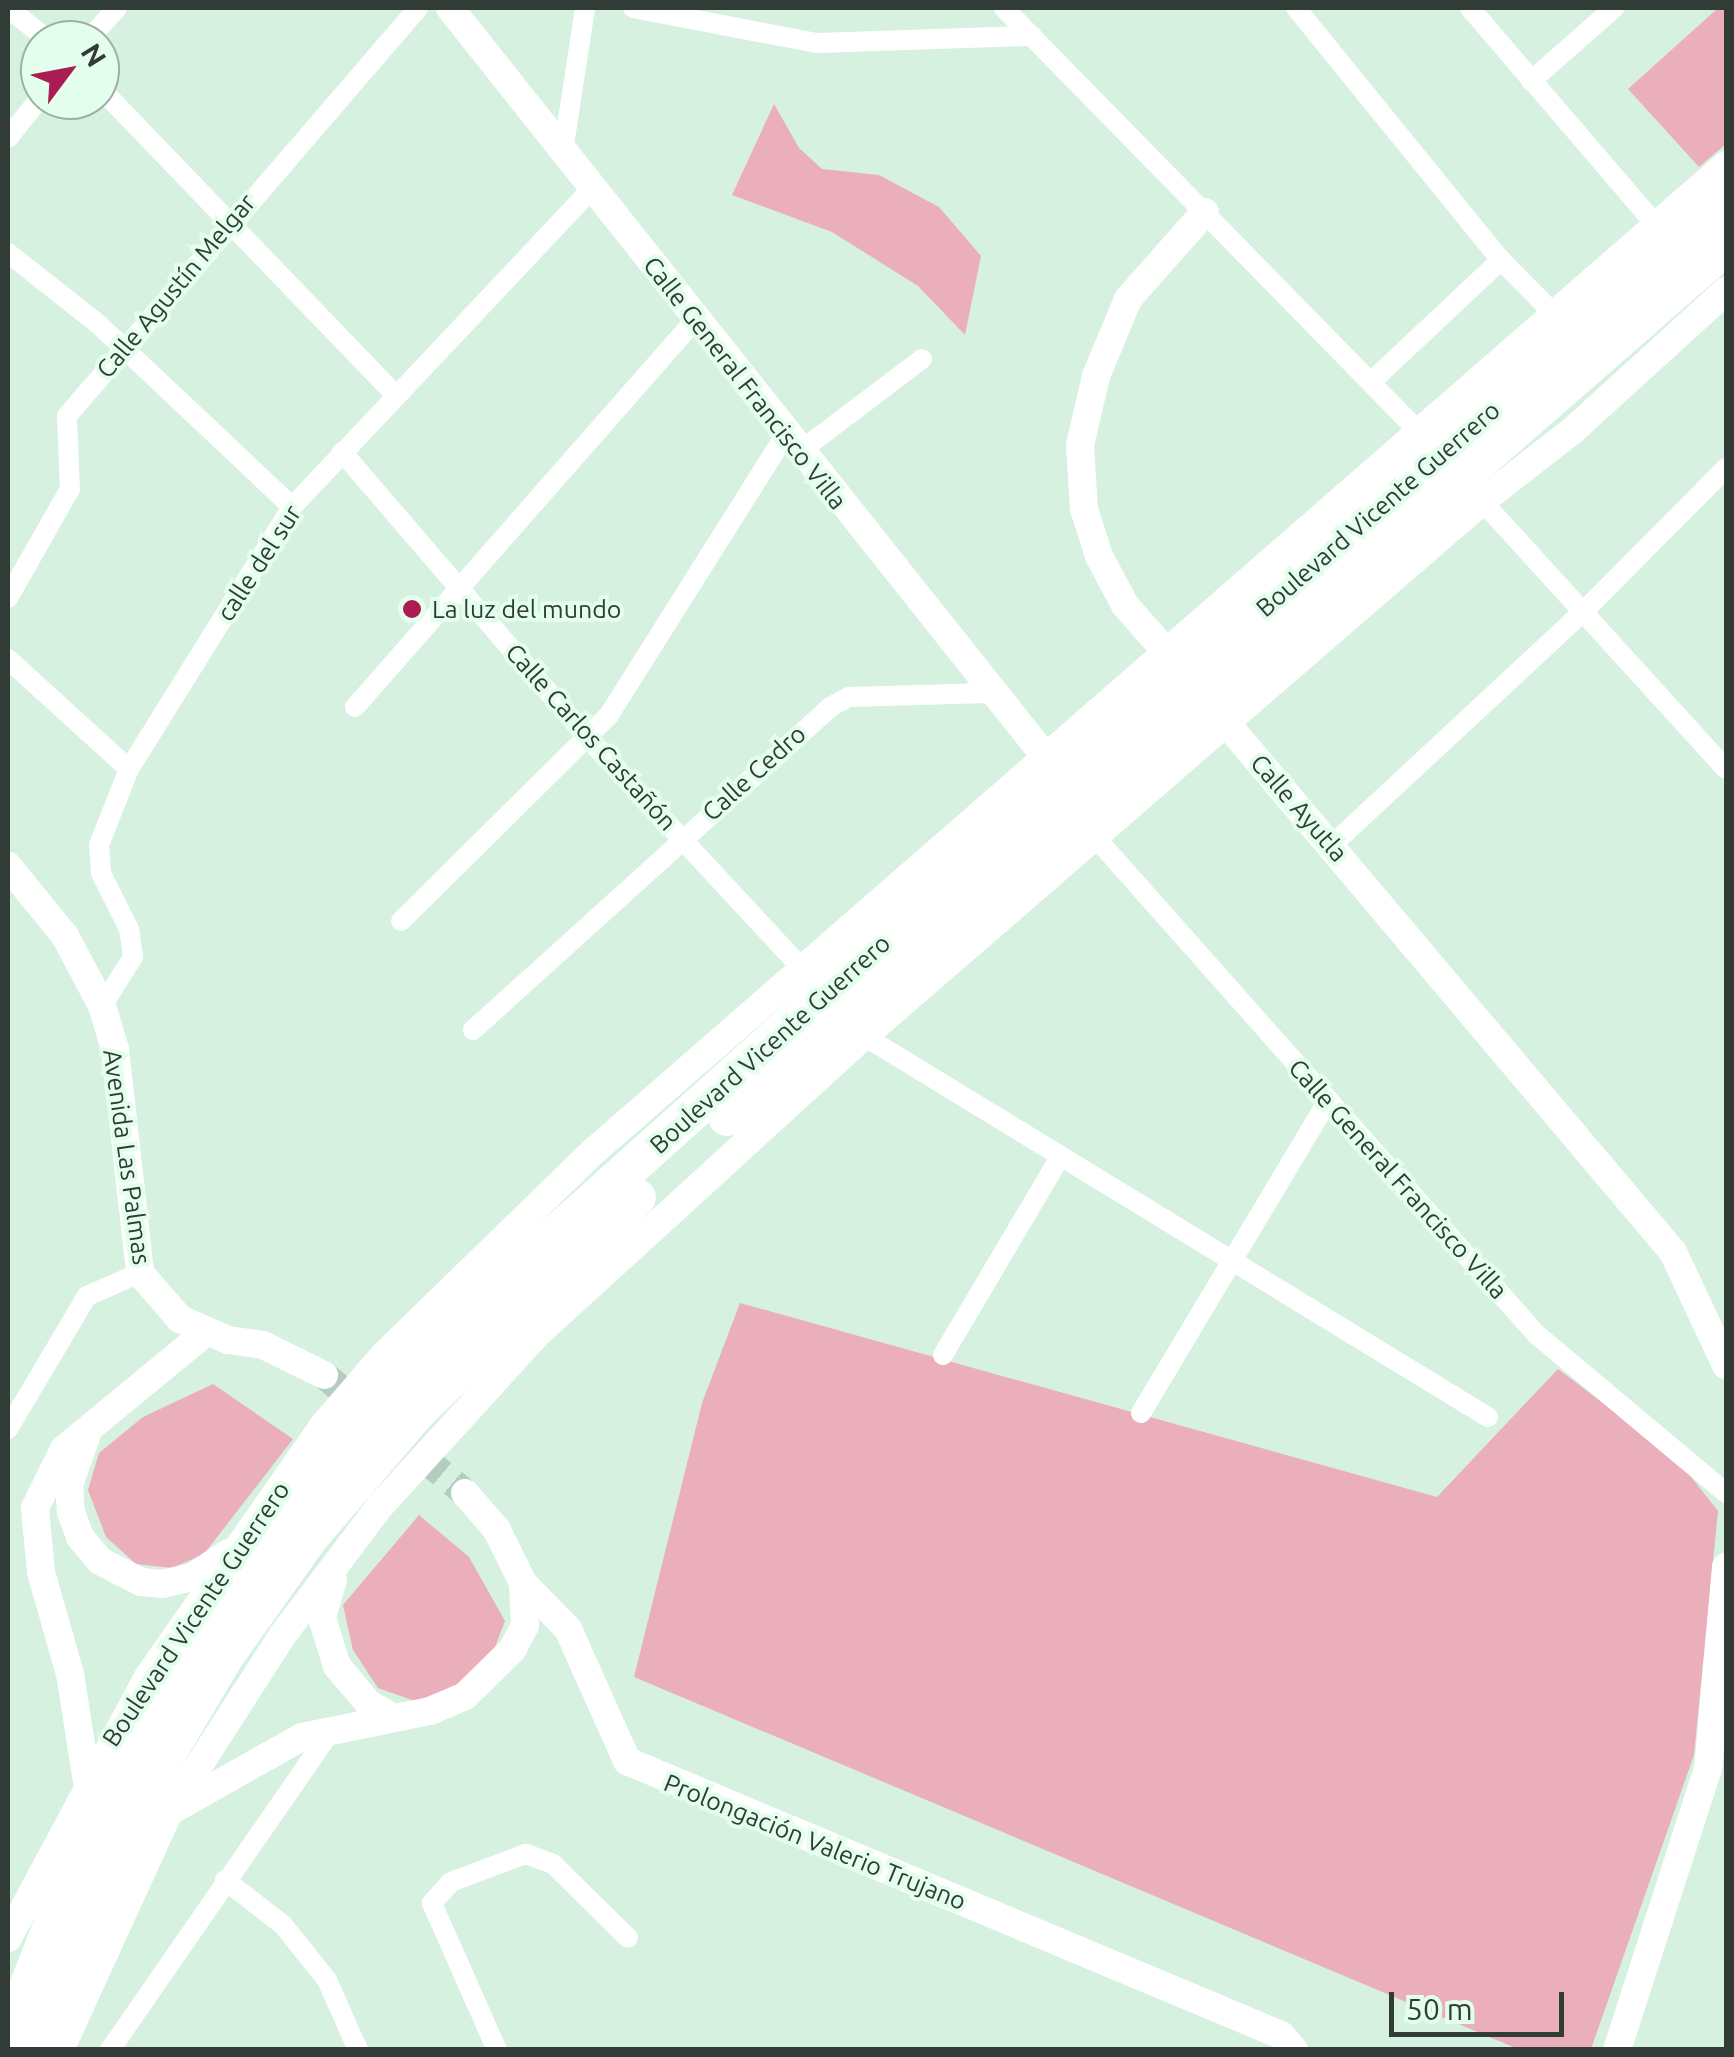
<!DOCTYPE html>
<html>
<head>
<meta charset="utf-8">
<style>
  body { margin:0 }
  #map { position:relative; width:1734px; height:2057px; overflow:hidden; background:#d6f1e0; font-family:Ubuntu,sans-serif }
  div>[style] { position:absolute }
  .green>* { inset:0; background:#ebaebb }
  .secondary-tunnel>* { height:28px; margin-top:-14px; transform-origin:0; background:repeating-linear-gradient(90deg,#b5cdbe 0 28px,transparent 0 42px) }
  .street>* { height:20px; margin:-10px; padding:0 10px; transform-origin:10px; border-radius:10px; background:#fff }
  .secondary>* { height:28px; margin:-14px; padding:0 14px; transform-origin:14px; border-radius:14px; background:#fff }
  .highway>* { height:38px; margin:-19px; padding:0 19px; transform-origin:19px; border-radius:19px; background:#fff }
  .dots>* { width:28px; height:28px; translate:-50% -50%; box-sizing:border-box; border:5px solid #e3feed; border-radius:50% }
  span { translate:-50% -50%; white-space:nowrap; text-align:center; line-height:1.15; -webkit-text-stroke:8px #e3feed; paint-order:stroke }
  .street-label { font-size:25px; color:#323c36 }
  .poi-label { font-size:25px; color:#323c36 }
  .left { translate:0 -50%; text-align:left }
  .frame { position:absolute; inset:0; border:10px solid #323c36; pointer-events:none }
  .north { position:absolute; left:20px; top:20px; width:100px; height:100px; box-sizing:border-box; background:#e3feed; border:2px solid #9cb0a4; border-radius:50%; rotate:58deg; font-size:28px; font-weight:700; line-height:40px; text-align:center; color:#323c36 }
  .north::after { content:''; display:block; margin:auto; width:35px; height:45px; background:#ab1b54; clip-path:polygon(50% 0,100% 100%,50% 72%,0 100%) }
  .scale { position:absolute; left:1389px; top:1992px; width:175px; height:45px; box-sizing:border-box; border:5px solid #323c36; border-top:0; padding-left:12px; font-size:30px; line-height:35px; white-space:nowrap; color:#323c36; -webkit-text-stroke:8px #e3feed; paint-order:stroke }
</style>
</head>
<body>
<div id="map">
  <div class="green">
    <div style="clip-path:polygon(1718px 8px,1726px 8px,1726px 144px,1699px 167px,1628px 89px)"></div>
    <div style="clip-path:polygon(774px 104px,799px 148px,822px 169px,879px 175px,939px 207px,981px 256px,965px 335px,918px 286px,832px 232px,732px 195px)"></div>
    <div style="clip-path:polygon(740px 1303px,1437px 1497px,1558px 1369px,1677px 1459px,1718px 1511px,1694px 1755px,1591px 2049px,1518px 2049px,634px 1677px,702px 1403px)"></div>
    <div style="clip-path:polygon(213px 1384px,293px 1439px,204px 1554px,172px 1568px,136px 1564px,106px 1537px,88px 1490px,99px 1453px,143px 1417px)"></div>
    <div style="clip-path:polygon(419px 1515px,469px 1557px,505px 1621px,490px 1660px,459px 1689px,415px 1701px,378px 1688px,353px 1650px,343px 1605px)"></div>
  </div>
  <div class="secondary-tunnel">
    <div style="left:324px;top:1375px;width:184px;rotate:39.9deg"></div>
  </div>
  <div class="street">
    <div style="left:8px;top:8px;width:51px;rotate:38.7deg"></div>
    <div style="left:633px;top:8px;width:187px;rotate:10.8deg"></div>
    <div style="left:817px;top:43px;width:215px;rotate:-1.9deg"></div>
    <div style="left:1004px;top:8px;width:593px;rotate:45.61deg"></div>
    <div style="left:1296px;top:8px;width:325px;rotate:50.9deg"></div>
    <div style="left:1501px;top:260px;width:78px;rotate:45.5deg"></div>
    <div style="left:1470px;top:8px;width:287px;rotate:49.4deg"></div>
    <div style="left:88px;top:40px;width:43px;rotate:-47.8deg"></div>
    <div style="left:1531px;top:81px;width:111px;rotate:-41.3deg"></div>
    <div style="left:100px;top:88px;width:427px;rotate:46.1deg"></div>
    <div style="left:8px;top:138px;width:51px;rotate:-51.3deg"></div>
    <div style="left:563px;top:152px;width:146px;rotate:-81.3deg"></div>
    <div style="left:8px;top:253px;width:113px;rotate:38.2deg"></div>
    <div style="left:97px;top:323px;width:268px;rotate:43.3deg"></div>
    <div style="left:1371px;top:382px;width:178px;rotate:-43.2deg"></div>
    <div style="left:342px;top:452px;width:376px;rotate:49.3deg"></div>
    <div style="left:587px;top:737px;width:322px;rotate:47.1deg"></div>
    <div style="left:799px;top:452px;width:154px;rotate:-37.1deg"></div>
    <div style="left:1482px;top:501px;width:362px;rotate:47.7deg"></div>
    <div style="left:8px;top:598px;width:125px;rotate:-60.4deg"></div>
    <div style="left:70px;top:489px;width:73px;rotate:-92.4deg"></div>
    <div style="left:67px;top:416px;width:538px;rotate:-49.29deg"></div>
    <div style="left:8px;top:659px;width:164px;rotate:42.3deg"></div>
    <div style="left:355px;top:707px;width:515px;rotate:-48.7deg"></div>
    <div style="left:1096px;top:838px;width:663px;rotate:48.42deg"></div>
    <div style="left:1536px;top:1334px;width:248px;rotate:39.9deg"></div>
    <div style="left:1332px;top:845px;width:345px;rotate:-42.9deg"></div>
    <div style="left:1585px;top:610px;width:200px;rotate:-45.2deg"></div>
    <div style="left:401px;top:921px;width:293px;rotate:-44.7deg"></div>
    <div style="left:609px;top:715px;width:331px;rotate:-57.8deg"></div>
    <div style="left:102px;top:1006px;width:58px;rotate:-57.7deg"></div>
    <div style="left:133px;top:957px;width:28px;rotate:-98deg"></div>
    <div style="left:129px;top:929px;width:63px;rotate:-116.6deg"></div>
    <div style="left:101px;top:873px;width:28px;rotate:-94deg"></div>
    <div style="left:99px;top:845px;width:82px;rotate:-68.5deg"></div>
    <div style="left:129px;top:769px;width:309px;rotate:-58.1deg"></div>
    <div style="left:292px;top:507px;width:437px;rotate:-46.7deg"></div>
    <div style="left:473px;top:1030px;width:481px;rotate:-42.1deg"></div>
    <div style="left:830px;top:707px;width:21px;rotate:-28deg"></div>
    <div style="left:849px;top:697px;width:140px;rotate:-1.6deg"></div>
    <div style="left:864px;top:1036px;width:731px;rotate:31.41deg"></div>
    <div style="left:943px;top:1355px;width:228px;rotate:-59.4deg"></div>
    <div style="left:1141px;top:1413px;width:365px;rotate:-59.1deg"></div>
    <div style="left:8px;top:1429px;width:155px;rotate:-59.3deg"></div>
    <div style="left:87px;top:1296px;width:58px;rotate:-23.5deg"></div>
    <div style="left:225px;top:1880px;width:73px;rotate:37.8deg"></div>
    <div style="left:283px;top:1925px;width:70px;rotate:51.3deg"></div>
    <div style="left:327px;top:1980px;width:77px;rotate:66.1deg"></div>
    <div style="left:110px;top:2050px;width:388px;rotate:-55.3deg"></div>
    <div style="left:497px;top:2050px;width:161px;rotate:-113.9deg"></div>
    <div style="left:432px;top:1903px;width:28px;rotate:-48deg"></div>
    <div style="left:451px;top:1882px;width:80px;rotate:-20.5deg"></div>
    <div style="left:526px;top:1854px;width:29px;rotate:20deg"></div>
    <div style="left:553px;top:1864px;width:105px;rotate:44.6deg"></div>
  </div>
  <div class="secondary">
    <div style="left:450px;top:8px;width:954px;rotate:51.51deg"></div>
    <div style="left:1176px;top:663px;width:77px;rotate:-131.3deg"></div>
    <div style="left:1125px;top:605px;width:55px;rotate:-118deg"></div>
    <div style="left:1099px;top:556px;width:49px;rotate:-107.7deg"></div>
    <div style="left:1084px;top:509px;width:64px;rotate:-93.6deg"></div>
    <div style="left:1080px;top:445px;width:71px;rotate:-76.9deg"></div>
    <div style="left:1096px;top:376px;width:83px;rotate:-67.4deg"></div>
    <div style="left:1128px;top:299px;width:116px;rotate:-48.5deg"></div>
    <div style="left:1216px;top:711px;width:708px;rotate:49.81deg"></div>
    <div style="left:1673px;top:1252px;width:125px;rotate:64.9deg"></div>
    <div style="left:8px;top:866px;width:90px;rotate:50.8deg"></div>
    <div style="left:65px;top:936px;width:79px;rotate:62.1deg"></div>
    <div style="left:102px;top:1006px;width:45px;rotate:73.2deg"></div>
    <div style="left:115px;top:1049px;width:225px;rotate:83.6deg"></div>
    <div style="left:140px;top:1273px;width:61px;rotate:49deg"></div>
    <div style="left:180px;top:1319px;width:52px;rotate:23.6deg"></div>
    <div style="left:228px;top:1340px;width:35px;rotate:8deg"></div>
    <div style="left:263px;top:1345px;width:68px;rotate:26.2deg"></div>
    <div style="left:86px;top:1437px;width:51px;rotate:109.5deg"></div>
    <div style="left:69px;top:1485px;width:27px;rotate:86deg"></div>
    <div style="left:71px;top:1512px;width:27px;rotate:70deg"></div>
    <div style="left:80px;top:1537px;width:31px;rotate:50deg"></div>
    <div style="left:100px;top:1561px;width:46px;rotate:27.1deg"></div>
    <div style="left:141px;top:1582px;width:21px;rotate:5deg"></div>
    <div style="left:162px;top:1584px;width:32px;rotate:-13deg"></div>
    <div style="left:193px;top:1577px;width:42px;rotate:-34.4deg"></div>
    <div style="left:465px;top:1493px;width:49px;rotate:49.1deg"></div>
    <div style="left:497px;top:1530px;width:59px;rotate:63.9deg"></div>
    <div style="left:523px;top:1583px;width:64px;rotate:45.6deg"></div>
    <div style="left:568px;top:1629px;width:145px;rotate:65.9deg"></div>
    <div style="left:627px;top:1761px;width:709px;rotate:22.73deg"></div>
    <div style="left:1281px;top:2035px;width:20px;rotate:49deg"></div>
    <div style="left:333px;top:1579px;width:41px;rotate:105.8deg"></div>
    <div style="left:322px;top:1618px;width:50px;rotate:72.6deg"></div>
    <div style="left:337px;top:1666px;width:48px;rotate:50deg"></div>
    <div style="left:368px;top:1703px;width:28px;rotate:30deg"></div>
    <div style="left:87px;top:1782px;width:109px;rotate:-98.9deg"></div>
    <div style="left:70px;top:1674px;width:106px;rotate:-105.9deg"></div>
    <div style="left:41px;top:1572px;width:64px;rotate:-95.4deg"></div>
    <div style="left:35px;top:1508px;width:66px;rotate:-63.8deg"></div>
    <div style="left:64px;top:1449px;width:184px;rotate:-39.5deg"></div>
    <div style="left:174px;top:1809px;width:147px;rotate:-29.4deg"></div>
    <div style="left:302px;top:1737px;width:131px;rotate:-11.5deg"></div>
    <div style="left:430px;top:1711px;width:38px;rotate:-23deg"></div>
    <div style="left:465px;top:1696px;width:66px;rotate:-44.4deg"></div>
    <div style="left:512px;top:1650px;width:27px;rotate:-62deg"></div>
    <div style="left:525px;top:1626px;width:43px;rotate:-92.7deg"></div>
    <div style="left:8px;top:1938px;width:296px;rotate:-61.8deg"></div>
    <div style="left:148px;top:1677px;width:306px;rotate:-55.1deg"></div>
    <div style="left:323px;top:1426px;width:94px;rotate:-49.3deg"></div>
    <div style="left:384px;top:1355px;width:293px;rotate:-44.2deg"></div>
    <div style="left:594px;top:1151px;width:1501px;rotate:-41.06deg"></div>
    <div style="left:60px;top:2050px;width:262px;rotate:-65.4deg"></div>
    <div style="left:169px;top:1812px;width:209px;rotate:-57.3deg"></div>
    <div style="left:282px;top:1636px;width:163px;rotate:-53deg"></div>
    <div style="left:380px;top:1506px;width:231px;rotate:-47.6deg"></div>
    <div style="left:536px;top:1335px;width:444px;rotate:-42.4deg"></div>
    <div style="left:864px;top:1036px;width:817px;rotate:-40.88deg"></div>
    <div style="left:1482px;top:501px;width:114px;rotate:-37.9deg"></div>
    <div style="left:1572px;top:431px;width:208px;rotate:-42.3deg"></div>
    <div style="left:1617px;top:2050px;width:295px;rotate:-72.1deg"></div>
    <div style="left:1708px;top:1769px;width:203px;rotate:-84.9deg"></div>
  </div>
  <div class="highway">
    <div style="left:727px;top:1117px;width:1325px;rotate:-41.08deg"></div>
    <div style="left:8px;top:2038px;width:244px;rotate:-68.6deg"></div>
    <div style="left:97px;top:1811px;width:93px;rotate:-60.9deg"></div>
    <div style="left:142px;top:1730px;width:107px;rotate:-59.6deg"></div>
    <div style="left:196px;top:1638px;width:296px;rotate:-52.3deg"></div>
    <div style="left:377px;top:1404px;width:182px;rotate:-44.1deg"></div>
    <div style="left:508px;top:1277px;width:811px;rotate:-41.85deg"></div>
    <div style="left:1112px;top:736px;width:812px;rotate:-40.91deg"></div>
    <div style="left:35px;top:2050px;width:73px;rotate:-72.6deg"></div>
    <div style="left:57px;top:1980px;width:191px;rotate:-65.6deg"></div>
    <div style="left:136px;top:1806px;width:174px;rotate:-59.3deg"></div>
    <div style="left:225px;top:1656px;width:143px;rotate:-54.6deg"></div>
    <div style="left:308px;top:1539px;width:165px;rotate:-49.4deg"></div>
    <div style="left:415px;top:1414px;width:310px;rotate:-44.3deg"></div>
  </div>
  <div class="dots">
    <div style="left:412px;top:609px;background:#ab1b54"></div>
  </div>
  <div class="street-label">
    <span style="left:176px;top:286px;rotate:-50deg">Calle Agustín Melgar</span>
    <span style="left:745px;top:383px;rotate:52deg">Calle General Francisco Villa</span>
    <span style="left:1378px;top:509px;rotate:-41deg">Boulevard Vicente Guerrero</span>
    <span style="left:259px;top:563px;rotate:-57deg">calle del sur</span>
    <span style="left:591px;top:737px;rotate:48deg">Calle Carlos Castañón</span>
    <span style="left:754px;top:773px;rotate:-42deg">Calle Cedro</span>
    <span style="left:1299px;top:808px;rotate:49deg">Calle Ayutla</span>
    <span style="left:770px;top:1044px;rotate:-42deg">Boulevard Vicente Guerrero</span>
    <span style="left:127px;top:1157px;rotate:82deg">Avenida Las Palmas</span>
    <span style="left:1398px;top:1179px;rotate:48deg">Calle General Francisco Villa</span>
    <span style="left:196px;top:1614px;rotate:-56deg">Boulevard Vicente Guerrero</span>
    <span style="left:815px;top:1842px;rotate:22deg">Prolongación Valerio Trujano</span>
  </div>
  <div class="poi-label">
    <span class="left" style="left:432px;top:609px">La luz del mundo</span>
  </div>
  <div class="frame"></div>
  <div class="north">N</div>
  <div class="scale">50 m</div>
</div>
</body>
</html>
